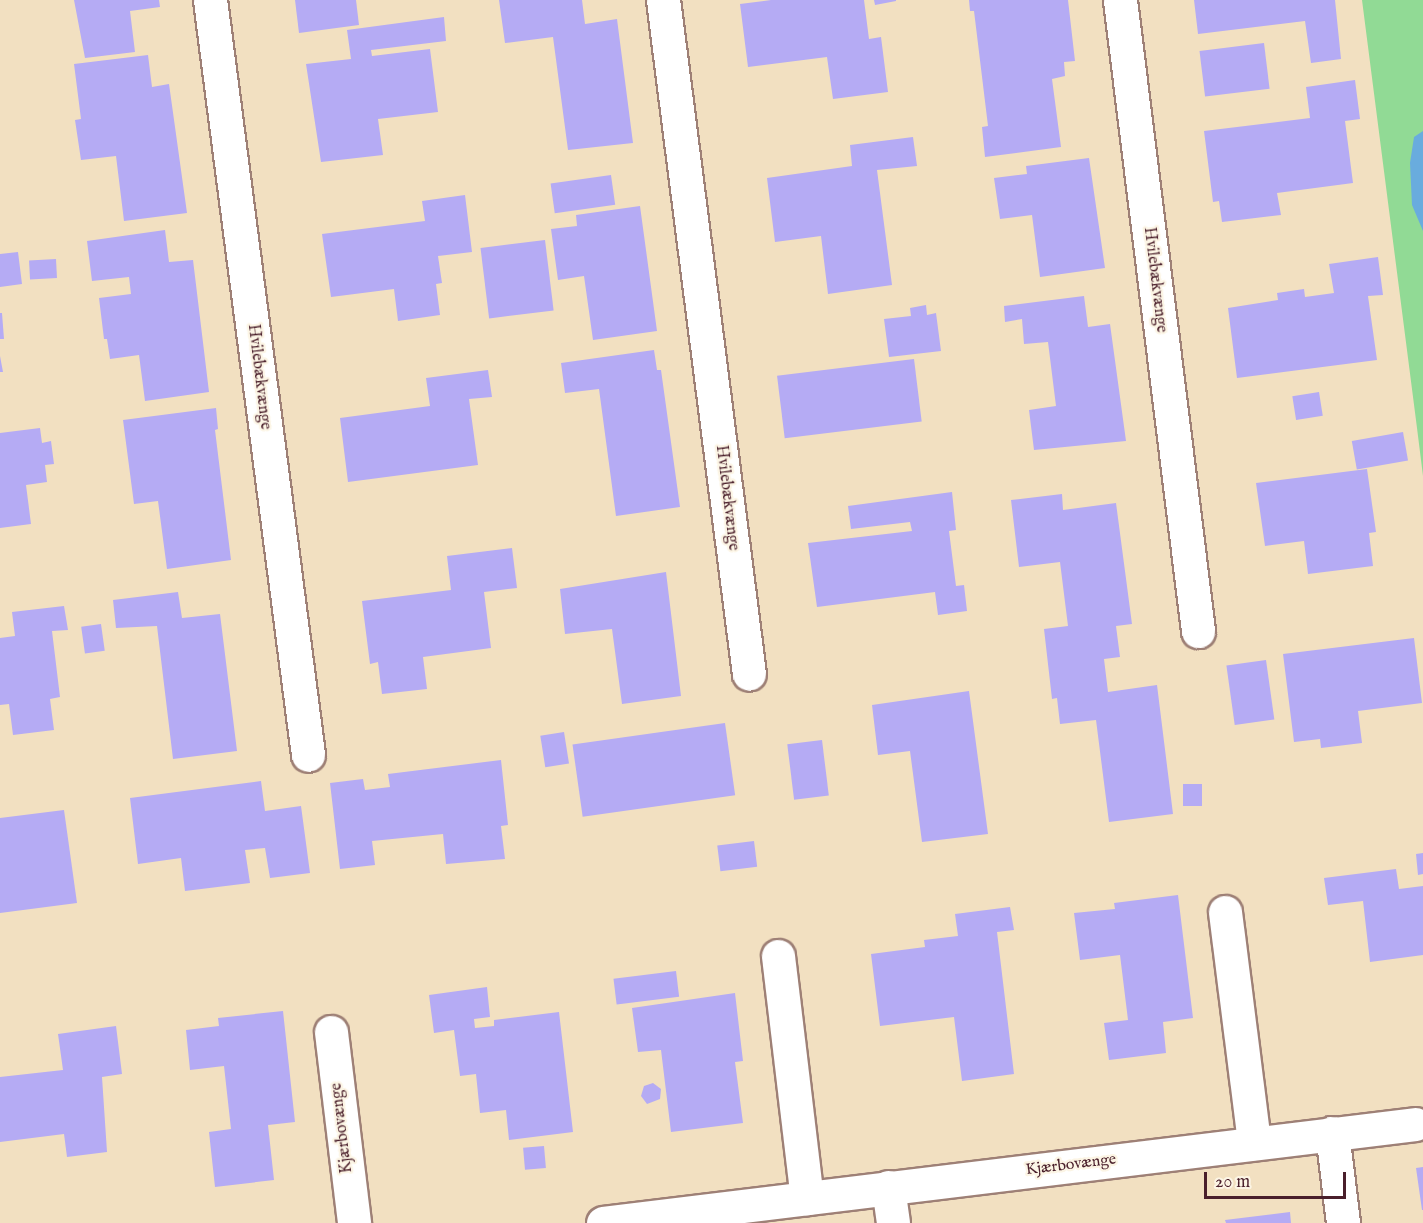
<!DOCTYPE html>
<html>
<head>
<meta charset="utf-8">
<style>
  body { margin:0 }
  #map { position:relative; width:1423px; height:1223px; overflow:hidden; background:#f2e0c1; font-family:"IM FELL English",serif }
  div>[style] { position:absolute }
  .green>* { inset:0; background:#91da95 }
  .water>* { inset:0; background:#69acde }
  .building>* { inset:0; background:#b5abf4; transform-origin:0 0 }
  .roads { filter:drop-shadow(2px 0 #9e8076) drop-shadow(-2px 0 #9e8076) drop-shadow(0 2px #9e8076) drop-shadow(0 -2px #9e8076) }
  .street>* { height:33px; margin:-16.5px; padding:0 16.5px; transform-origin:16.5px; border-radius:16.5px; background:#fff }
  span { translate:-50% -50%; white-space:nowrap; text-align:center; line-height:1.15; -webkit-text-stroke:4.5px #fcf5e5; paint-order:stroke }
  .street-label { font-size:16px; color:#4a1f2b }
  .scale { position:absolute; left:1204px; top:1172px; width:142px; height:27px; box-sizing:border-box; border:3px solid #4a1f2b; border-top:0; padding-left:8px; font-size:18px; line-height:21px; white-space:nowrap; color:#4a1f2b; -webkit-text-stroke:4px #fcf5e5; paint-order:stroke }
</style>
</head>
<body>
<div id="map">
  <div class="green">
    <div style="clip-path:polygon(1362px 0,1423px 0,1423px 476px,1417px 428px)"></div>
  </div>
  <div class="water">
    <div style="clip-path:polygon(1423px 131px,1423px 231px,1412px 205px,1410px 163px,1414px 137px)"></div>
  </div>
  <div class="building">
    <div style="clip-path:polygon(74px 0,159px 0,160px 7px,130px 11px,135px 52px,85px 58px)"></div>
    <div style="clip-path:polygon(295px 0,356px 0,359px 25px,299px 33px)"></div>
    <div style="clip-path:polygon(499px 0,582px 0,585px 24px,617px 19px,633px 143px,568px 150px,553px 37px,505px 43px)"></div>
    <div style="clip-path:polygon(771px 0,864px 0,869px 39px,881px 37px,888px 92px,833px 99px,827px 57px,748px 67px,740px 4px)"></div>
    <div style="clip-path:polygon(874px 0,896px 0,896px 1px,875px 5px)"></div>
    <div style="clip-path:polygon(969px 0,1068px 0,1075px 61px,1064px 62px,1065px 76px,1052px 79px,1061px 147px,985px 157px,982px 127px,988px 126px,974px 11px,970px 11px)"></div>
    <div style="clip-path:polygon(1194px 0,1335px 0,1341px 59px,1311px 63px,1305px 21px,1198px 34px)"></div>
    <div style="clip-path:polygon(444px 17px,446px 41px,371px 50px,372px 56px,430px 49px,438px 112px,378px 119px,383px 155px,321px 162px,306px 64px,351px 59px,347px 30px)"></div>
    <div style="left:1264px;top:43px;width:46px;height:65px;rotate:83deg"></div>
    <div style="clip-path:polygon(148px 55px,152px 87px,169px 84px,187px 213px,124px 221px,116px 156px,81px 160px,75px 120px,81px 119px,74px 64px)"></div>
    <div style="clip-path:polygon(1355px 80px,1360px 119px,1345px 121px,1353px 183px,1277px 193px,1281px 215px,1222px 222px,1219px 201px,1213px 202px,1204px 131px,1310px 118px,1306px 87px)"></div>
    <div style="clip-path:polygon(913px 137px,917px 166px,877px 170px,892px 285px,828px 294px,821px 236px,775px 242px,767px 178px,852px 166px,850px 145px)"></div>
    <div style="clip-path:polygon(1089px 158px,1105px 268px,1040px 277px,1032px 215px,1000px 219px,994px 178px,1027px 174px,1026px 166px)"></div>
    <div style="left:611px;top:175px;width:30px;height:61px;rotate:82deg"></div>
    <div style="clip-path:polygon(465px 195px,472px 252px,438px 256px,442px 283px,436px 284px,440px 315px,398px 321px,394px 289px,331px 297px,322px 234px,425px 221px,422px 201px)"></div>
    <div style="clip-path:polygon(640px 206px,657px 331px,593px 340px,584px 276px,558px 280px,551px 229px,577px 226px,576px 215px)"></div>
    <div style="clip-path:polygon(165px 230px,169px 262px,193px 260px,209px 392px,145px 401px,139px 355px,110px 359px,107px 339px,104px 339px,99px 298px,131px 294px,129px 277px,92px 281px,87px 241px)"></div>
    <div style="left:545px;top:240px;width:71px;height:65px;rotate:83deg"></div>
    <div style="clip-path:polygon(18px 252px,22px 284px,0 287px,0 254px)"></div>
    <div style="clip-path:polygon(1378px 257px,1383px 295px,1368px 296px,1377px 360px,1237px 378px,1228px 308px,1278px 300px,1277px 293px,1304px 289px,1305px 297px,1334px 293px,1329px 264px)"></div>
    <div style="left:56px;top:259px;width:19px;height:27px;rotate:87deg"></div>
    <div style="clip-path:polygon(1084px 296px,1088px 327px,1110px 324px,1126px 441px,1034px 450px,1029px 410px,1056px 406px,1048px 342px,1024px 344px,1022px 319px,1005px 322px,1004px 306px)"></div>
    <div style="clip-path:polygon(926px 305px,927px 315px,936px 313px,941px 351px,889px 357px,884px 319px,911px 316px,910px 308px)"></div>
    <div style="clip-path:polygon(0 313px,2px 313px,4px 339px,0 339px)"></div>
    <div style="clip-path:polygon(654px 350px,657px 370px,661px 370px,680px 507px,616px 516px,599px 389px,565px 393px,561px 363px)"></div>
    <div style="clip-path:polygon(0 356px,3px 372px,0 372px)"></div>
    <div style="left:914px;top:359px;width:63px;height:138px;rotate:83deg"></div>
    <div style="clip-path:polygon(488px 370px,492px 397px,469px 399px,478px 465px,348px 482px,340px 418px,430px 406px,426px 378px)"></div>
    <div style="left:1319px;top:392px;width:24px;height:27px;rotate:81deg"></div>
    <div style="clip-path:polygon(216px 408px,218px 429px,215px 430px,231px 560px,167px 569px,158px 501px,134px 504px,123px 420px)"></div>
    <div style="clip-path:polygon(40px 428px,42px 443px,51px 441px,54px 464px,45px 465px,47px 482px,26px 485px,31px 524px,0 528px,0 433px)"></div>
    <div style="left:1403px;top:432px;width:29px;height:52px;rotate:80deg"></div>
    <div style="clip-path:polygon(1367px 469px,1376px 532px,1369px 533px,1373px 566px,1308px 574px,1304px 541px,1265px 546px,1256px 483px)"></div>
    <div style="clip-path:polygon(952px 492px,956px 530px,949px 531px,956px 586px,964px 585px,967px 611px,938px 615px,935px 592px,817px 607px,808px 543px,912px 531px,910px 522px,851px 529px,848px 506px)"></div>
    <div style="clip-path:polygon(1062px 494px,1063px 510px,1116px 503px,1132px 624px,1116px 626px,1120px 657px,1104px 659px,1108px 692px,1157px 685px,1173px 814px,1109px 822px,1096px 720px,1060px 724px,1057px 698px,1052px 699px,1044px 629px,1068px 626px,1060px 562px,1019px 567px,1011px 500px)"></div>
    <div style="clip-path:polygon(512px 548px,517px 588px,484px 592px,491px 648px,423px 657px,427px 689px,382px 694px,378px 662px,370px 664px,362px 601px,451px 590px,447px 556px)"></div>
    <div style="clip-path:polygon(666px 572px,681px 696px,622px 704px,612px 629px,565px 634px,560px 589px)"></div>
    <div style="clip-path:polygon(178px 592px,182px 618px,220px 614px,237px 751px,173px 759px,157px 626px,116px 628px,113px 600px)"></div>
    <div style="clip-path:polygon(64px 606px,68px 630px,52px 631px,60px 697px,50px 699px,54px 730px,13px 735px,9px 704px,0 705px,0 638px,15px 636px,12px 612px)"></div>
    <div style="left:101px;top:624px;width:27px;height:20px;rotate:82deg"></div>
    <div style="clip-path:polygon(1414px 638px,1422px 703px,1358px 711px,1362px 743px,1321px 748px,1320px 739px,1294px 742px,1283px 654px)"></div>
    <div style="left:1266px;top:660px;width:60px;height:40px;rotate:82deg"></div>
    <div style="clip-path:polygon(969px 691px,988px 834px,922px 842px,910px 751px,878px 755px,872px 705px)"></div>
    <div style="left:725px;top:723px;width:73px;height:154px;rotate:82deg"></div>
    <div style="left:564px;top:732px;width:32px;height:24px;rotate:81deg"></div>
    <div style="left:822px;top:740px;width:56px;height:35px;rotate:83deg"></div>
    <div style="clip-path:polygon(501px 760px,508px 825px,501px 826px,505px 859px,446px 864px,443px 834px,372px 841px,375px 865px,340px 869px,330px 783px,363px 779px,365px 790px,390px 787px,388px 774px)"></div>
    <div style="clip-path:polygon(261px 781px,265px 811px,301px 806px,310px 873px,270px 878px,265px 848px,245px 850px,250px 883px,185px 891px,181px 858px,138px 864px,130px 798px)"></div>
    <div style="left:1202px;top:784px;width:22px;height:19px;rotate:90deg"></div>
    <div style="clip-path:polygon(64px 810px,77px 903px,0 913px,0 818px)"></div>
    <div style="left:754px;top:841px;width:26px;height:37px;rotate:83deg"></div>
    <div style="clip-path:polygon(1423px 853px,1423px 874px,1418px 875px,1416px 854px)"></div>
    <div style="clip-path:polygon(1396px 869px,1399px 889px,1423px 886px,1423px 955px,1370px 962px,1363px 901px,1328px 905px,1324px 878px)"></div>
    <div style="clip-path:polygon(1178px 895px,1193px 1018px,1163px 1022px,1166px 1053px,1109px 1060px,1104px 1023px,1128px 1020px,1120px 955px,1080px 960px,1074px 913px,1115px 909px,1114px 903px)"></div>
    <div style="clip-path:polygon(1010px 907px,1014px 930px,997px 932px,1014px 1074px,962px 1081px,954px 1017px,880px 1026px,871px 954px,925px 947px,924px 940px,958px 936px,955px 914px)"></div>
    <div style="left:676px;top:971px;width:26px;height:63px;rotate:83deg"></div>
    <div style="clip-path:polygon(487px 987px,490px 1017px,474px 1019px,475px 1028px,494px 1026px,494px 1020px,559px 1012px,573px 1132px,509px 1140px,506px 1110px,480px 1113px,476px 1074px,460px 1076px,454px 1030px,434px 1033px,429px 995px)"></div>
    <div style="clip-path:polygon(735px 993px,743px 1061px,735px 1062px,743px 1123px,671px 1132px,661px 1050px,638px 1052px,632px 1008px)"></div>
    <div style="clip-path:polygon(283px 1011px,295px 1122px,268px 1125px,274px 1180px,215px 1187px,209px 1132px,231px 1129px,224px 1066px,190px 1070px,186px 1030px,219px 1026px,218px 1018px)"></div>
    <div style="clip-path:polygon(116px 1026px,122px 1074px,102px 1077px,107px 1152px,67px 1157px,64px 1134px,0 1142px,0 1077px,63px 1070px,58px 1034px)"></div>
    <div style="clip-path:polygon(653px 1083px,661px 1089px,660px 1099px,647px 1104px,641px 1096px,644px 1086px)"></div>
    <div style="left:544px;top:1146px;width:22px;height:21px;rotate:85deg"></div>
    <div style="clip-path:polygon(1423px 1167px,1423px 1210px,1422px 1210px,1416px 1168px)"></div>
    <div style="clip-path:polygon(1290px 1212px,1291px 1223px,1226px 1223px,1225px 1220px)"></div>
  </div>
  <div class="roads">
    <div class="street">
      <div style="left:210px;top:0;width:761px;rotate:82.6deg"></div>
      <div style="left:663px;top:0;width:679px;rotate:82.73deg"></div>
      <div style="left:1120px;top:0;width:636px;rotate:82.95deg"></div>
      <div style="left:1225px;top:912px;width:233px;rotate:82.8deg"></div>
      <div style="left:778px;top:956px;width:244px;rotate:83.2deg"></div>
      <div style="left:331px;top:1032px;width:192px;rotate:83.1deg"></div>
      <div style="left:1332px;top:1133px;width:91px;rotate:83deg"></div>
      <div style="left:888px;top:1187px;width:36px;rotate:82deg"></div>
      <div style="left:603px;top:1223px;width:818px;rotate:-6.95deg"></div>
    </div>
  </div>
  <div class="street-label">
    <span style="left:1155px;top:280px;rotate:83deg">Hvilebækvænge</span>
    <span style="left:259px;top:377px;rotate:83deg">Hvilebækvænge</span>
    <span style="left:727px;top:498px;rotate:83deg">Hvilebækvænge</span>
    <span style="left:342px;top:1128px;rotate:-97deg">Kjærbovænge</span>
    <span style="left:1071px;top:1165px;rotate:-7deg">Kjærbovænge</span>
  </div>
  <div class="scale">20 m</div>
</div>
</body>
</html>
